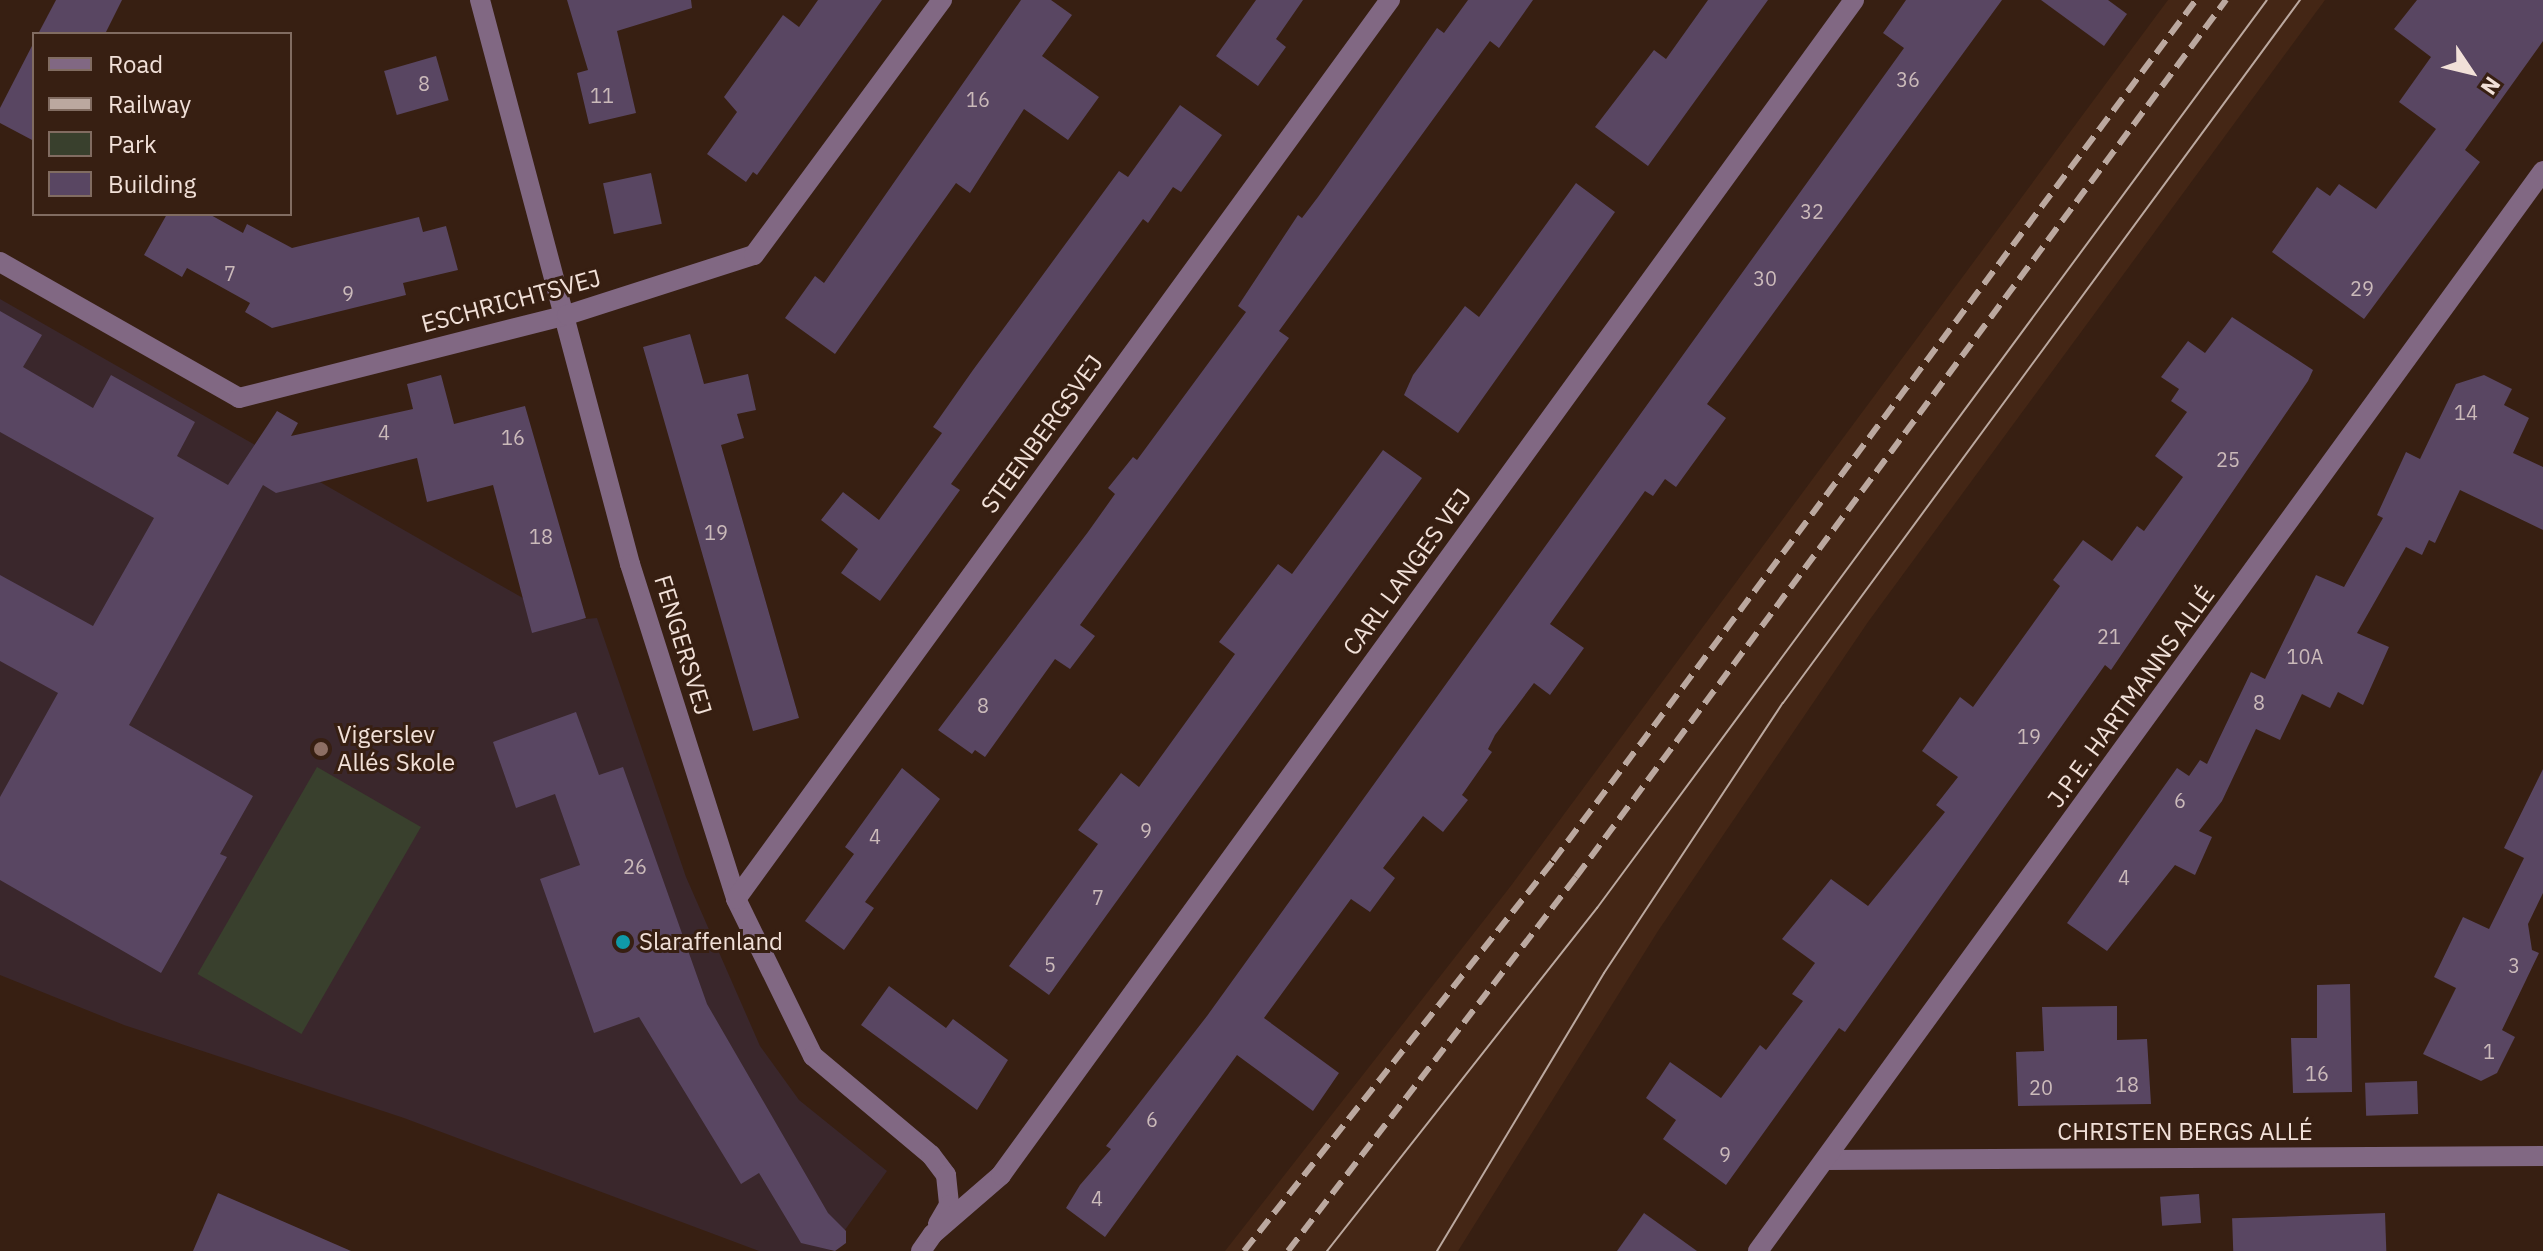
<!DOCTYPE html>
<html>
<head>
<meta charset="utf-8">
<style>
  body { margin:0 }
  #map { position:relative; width:2543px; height:1251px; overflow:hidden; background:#371f12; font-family:"IBM Plex Sans",sans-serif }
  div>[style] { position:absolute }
  .built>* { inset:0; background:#442615 }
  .education>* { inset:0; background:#3a272c }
  .green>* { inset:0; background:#39402d; transform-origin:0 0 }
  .building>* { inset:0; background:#594662; transform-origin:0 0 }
  .minor>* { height:20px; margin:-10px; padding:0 10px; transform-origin:10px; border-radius:10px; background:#816883 }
  .tram>* { height:2px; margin:-1px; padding:0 1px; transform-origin:1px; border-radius:1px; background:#bba89f }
  .rail>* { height:6px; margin-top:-3px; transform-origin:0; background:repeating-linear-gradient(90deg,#bba89f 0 16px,transparent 0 24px) }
  .dots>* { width:22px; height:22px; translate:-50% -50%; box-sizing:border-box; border:4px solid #371f12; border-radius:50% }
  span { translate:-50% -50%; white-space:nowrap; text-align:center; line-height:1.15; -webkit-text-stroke:6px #371f12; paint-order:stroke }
  .number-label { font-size:20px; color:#cbbaba }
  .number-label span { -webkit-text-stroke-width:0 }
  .street-label { font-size:24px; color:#f1e0d8 }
  .poi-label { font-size:24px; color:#f1e0d8 }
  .left { translate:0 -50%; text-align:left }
  .legend { position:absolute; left:32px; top:32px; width:260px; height:184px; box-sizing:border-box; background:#371f12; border:2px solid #816c61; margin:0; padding:10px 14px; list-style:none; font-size:24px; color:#f1e0d8 }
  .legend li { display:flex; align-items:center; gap:16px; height:40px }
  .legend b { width:40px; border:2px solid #816c61 }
  .north { position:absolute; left:2431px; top:32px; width:80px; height:80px; -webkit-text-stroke:6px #371f12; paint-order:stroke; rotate:125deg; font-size:22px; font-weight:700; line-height:32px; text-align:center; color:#f1e0d8 }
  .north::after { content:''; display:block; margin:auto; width:28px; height:36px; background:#f1e0d8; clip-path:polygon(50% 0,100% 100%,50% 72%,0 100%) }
</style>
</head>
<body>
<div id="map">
  <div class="built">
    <div style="clip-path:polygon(2168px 0,2325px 0,1868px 622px,1658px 931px,1458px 1251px,1225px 1251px,1510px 887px)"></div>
  </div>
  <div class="education">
    <div style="clip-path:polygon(0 299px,563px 621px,597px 618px,686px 877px,760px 1046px,799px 1100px,887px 1171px,830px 1251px,759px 1251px,404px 1118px,124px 1025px,0 975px)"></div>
  </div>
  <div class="green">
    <div style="left:317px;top:767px;width:120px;height:239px;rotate:30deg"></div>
  </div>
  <div class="building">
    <div style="clip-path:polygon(56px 0,122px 0,105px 34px,38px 34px)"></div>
    <div style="clip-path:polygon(567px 0,691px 0,692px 8px,617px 31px,636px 113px,589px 124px,577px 73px,588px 70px)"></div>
    <div style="clip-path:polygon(818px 0,882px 0,757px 175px,753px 172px,746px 182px,707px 154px,737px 112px,724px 97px,783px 15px,799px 27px)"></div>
    <div style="clip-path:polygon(1021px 0,1051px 0,1072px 15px,1042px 56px,1099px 97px,1068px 140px,1024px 109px,970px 193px,956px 183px,835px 354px,785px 318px,815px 276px,824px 283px)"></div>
    <div style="clip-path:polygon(1256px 0,1303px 0,1276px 39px,1286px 47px,1258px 86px,1216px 56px)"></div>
    <div style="clip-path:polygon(1468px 0,1533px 0,1499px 48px,1490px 41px,1279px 331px,1289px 338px,1080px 625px,1095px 636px,1070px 669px,1055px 659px,985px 757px,975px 750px,972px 754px,938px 730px,1088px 532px,1115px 494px,1108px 488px,1133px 457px,1137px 460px,1246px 312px,1238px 306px,1298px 215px,1302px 218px,1318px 197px,1437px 28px,1444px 33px)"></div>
    <div style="clip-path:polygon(1708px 0,1768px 0,1648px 166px,1595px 127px,1654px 50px,1666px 59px)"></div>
    <div style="clip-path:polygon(1906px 0,2002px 0,1707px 404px,1726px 418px,1676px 487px,1665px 479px,1653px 496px,1645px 491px,1550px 624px,1584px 648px,1550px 695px,1534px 683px,1495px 735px,1488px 749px,1492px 752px,1462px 795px,1468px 800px,1443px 832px,1423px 816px,1383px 868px,1395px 878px,1370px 912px,1351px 899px,1264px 1018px,1339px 1073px,1313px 1111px,1237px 1055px,1105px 1237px,1066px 1208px,1080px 1185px,1111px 1149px,1106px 1146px,1207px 1016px,1904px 48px,1883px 33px)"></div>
    <div style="clip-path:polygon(2041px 0,2108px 0,2127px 14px,2104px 46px)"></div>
    <div style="clip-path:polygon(2417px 0,2543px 0,2543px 41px,2465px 150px,2480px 162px,2364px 319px,2272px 252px,2317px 187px,2330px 196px,2339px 184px,2376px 209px,2436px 129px,2399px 102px,2431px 57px,2394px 29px)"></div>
    <div style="clip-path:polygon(34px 42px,34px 141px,0 123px,0 108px)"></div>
    <div style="left:436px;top:56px;width:46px;height:54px;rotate:74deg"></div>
    <div style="clip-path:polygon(1180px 105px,1222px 135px,1181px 192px,1173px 187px,1148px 223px,1143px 219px,951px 484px,960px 490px,880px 601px,841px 573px,858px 549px,821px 520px,843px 492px,879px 520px,942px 433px,933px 427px,973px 370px,1119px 171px,1128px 177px)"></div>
    <div style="left:651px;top:173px;width:52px;height:49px;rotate:78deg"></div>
    <div style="clip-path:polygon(1576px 183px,1615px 212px,1458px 433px,1404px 395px,1413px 375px,1465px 306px,1479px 317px)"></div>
    <div style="clip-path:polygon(167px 214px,209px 214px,243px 233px,247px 224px,292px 248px,419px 217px,423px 232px,446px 226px,458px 270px,403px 283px,406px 295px,272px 328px,245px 312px,250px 303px,187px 268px,182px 277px,144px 255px)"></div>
    <div style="clip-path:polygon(0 311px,42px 335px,23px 367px,93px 408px,111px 375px,195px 422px,177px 456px,228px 485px,277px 411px,298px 423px,291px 436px,413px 409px,407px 384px,441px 375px,454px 424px,525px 406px,586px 618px,532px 633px,493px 485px,427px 502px,417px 458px,276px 493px,263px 485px,129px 725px,253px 796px,220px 854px,227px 857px,161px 973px,0 880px,0 797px,58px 693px,0 661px,0 575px,93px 626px,154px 518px,0 432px)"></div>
    <div style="clip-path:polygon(2232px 317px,2313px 370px,2308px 381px,2111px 670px,2105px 665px,1845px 1032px,1839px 1028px,1726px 1185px,1663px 1139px,1676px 1120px,1646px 1098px,1670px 1062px,1721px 1098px,1760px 1045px,1766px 1050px,1803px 1001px,1792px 994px,1815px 963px,1782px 939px,1831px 879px,1868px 906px,1945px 812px,1936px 805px,1958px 777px,1922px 751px,1960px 697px,1973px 707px,2060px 586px,2053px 580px,2083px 540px,2112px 561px,2137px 526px,2144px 531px,2183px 477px,2155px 456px,2187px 412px,2171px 401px,2179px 389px,2161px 377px,2188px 341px,2205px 353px)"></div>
    <div style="clip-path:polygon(690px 334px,704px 384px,748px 374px,756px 410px,737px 414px,744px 438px,721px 445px,799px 718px,753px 731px,643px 347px)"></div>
    <div style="clip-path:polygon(2484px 375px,2512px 389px,2504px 405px,2529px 418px,2513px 453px,2543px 467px,2543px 530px,2460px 490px,2435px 543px,2429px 540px,2422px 555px,2406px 547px,2357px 633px,2389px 647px,2363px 705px,2338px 692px,2330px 708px,2302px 694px,2280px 740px,2256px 729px,2222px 801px,2199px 831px,2212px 837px,2195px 875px,2175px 865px,2107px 951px,2067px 923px,2177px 768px,2189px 776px,2200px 760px,2207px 764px,2251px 672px,2265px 679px,2316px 575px,2344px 587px,2383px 518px,2377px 515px,2406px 452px,2420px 459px,2456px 384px)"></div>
    <div style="clip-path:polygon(1383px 450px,1422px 478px,1049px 995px,1009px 966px,1098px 844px,1078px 830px,1121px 773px,1139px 787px,1235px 654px,1219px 642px,1278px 564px,1292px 574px)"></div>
    <div style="clip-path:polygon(576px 712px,599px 775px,623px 767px,707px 1004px,828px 1213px,846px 1231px,846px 1243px,835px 1251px,801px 1243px,759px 1173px,741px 1184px,639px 1017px,594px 1033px,540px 879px,580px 865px,555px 794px,516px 808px,493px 742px)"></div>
    <div style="clip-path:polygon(902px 768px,940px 799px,865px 902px,874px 908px,844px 950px,805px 921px,854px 854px,845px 847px)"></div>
    <div style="clip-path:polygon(2543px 769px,2543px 893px,2528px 924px,2532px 950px,2539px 953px,2502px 1030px,2515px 1037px,2497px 1073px,2481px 1081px,2423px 1054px,2456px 988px,2434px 977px,2463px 917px,2489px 929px,2524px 858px,2504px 848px)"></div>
    <div style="clip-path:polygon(2350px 984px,2352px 1092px,2293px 1093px,2291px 1038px,2317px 1038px,2317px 985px)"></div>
    <div style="clip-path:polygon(889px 986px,946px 1028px,953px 1019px,1008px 1060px,977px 1110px,861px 1025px)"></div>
    <div style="clip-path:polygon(2117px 1006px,2117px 1040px,2147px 1039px,2151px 1104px,2018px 1106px,2016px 1052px,2044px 1051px,2042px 1007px)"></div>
    <div style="left:2417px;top:1081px;width:33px;height:52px;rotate:88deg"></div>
    <div style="clip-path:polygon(218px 1193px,351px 1251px,193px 1251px)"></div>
    <div style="left:2199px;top:1194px;width:29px;height:39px;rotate:86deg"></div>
    <div style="clip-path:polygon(1644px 1213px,1697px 1251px,1617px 1251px)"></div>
    <div style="left:2385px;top:1213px;width:38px;height:153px;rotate:88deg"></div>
  </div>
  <div class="minor">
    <div style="left:480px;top:0;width:584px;rotate:75.11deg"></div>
    <div style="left:630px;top:564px;width:351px;rotate:72.4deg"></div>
    <div style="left:736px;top:899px;width:175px;rotate:63.9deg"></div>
    <div style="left:813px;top:1056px;width:154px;rotate:40deg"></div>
    <div style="left:931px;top:1155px;width:25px;rotate:53deg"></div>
    <div style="left:946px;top:1175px;width:30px;rotate:84deg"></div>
    <div style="left:949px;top:1205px;width:22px;rotate:120deg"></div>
    <div style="left:0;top:262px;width:275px;rotate:29.6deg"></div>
    <div style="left:239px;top:398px;width:338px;rotate:-14.2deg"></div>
    <div style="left:567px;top:315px;width:196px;rotate:-17.8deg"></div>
    <div style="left:754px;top:255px;width:317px;rotate:-53.6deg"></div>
    <div style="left:736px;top:899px;width:1112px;rotate:-53.97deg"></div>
    <div style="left:1828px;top:1160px;width:715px;rotate:-0.32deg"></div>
    <div style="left:921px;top:1251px;width:21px;rotate:-55deg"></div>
    <div style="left:933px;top:1234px;width:90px;rotate:-40.9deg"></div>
    <div style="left:1001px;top:1175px;width:1452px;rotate:-54.02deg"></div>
    <div style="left:1758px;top:1251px;width:1335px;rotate:-53.99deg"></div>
  </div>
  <div class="tram">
    <div style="left:1327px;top:1251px;width:437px;rotate:-51.8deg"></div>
    <div style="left:1597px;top:908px;width:1128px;rotate:-53.58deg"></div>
    <div style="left:1437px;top:1251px;width:324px;rotate:-59deg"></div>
    <div style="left:1604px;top:973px;width:324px;rotate:-56.5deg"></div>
    <div style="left:1783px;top:703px;width:873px;rotate:-53.67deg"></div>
  </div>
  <div class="rail">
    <div style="left:1244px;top:1251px;width:498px;rotate:-51.6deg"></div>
    <div style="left:1553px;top:861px;width:1075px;rotate:-53.25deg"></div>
    <div style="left:1288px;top:1251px;width:472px;rotate:-52.4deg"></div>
    <div style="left:1576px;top:877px;width:1092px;rotate:-53.46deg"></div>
  </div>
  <div class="dots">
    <div style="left:321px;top:749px;background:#8d6e63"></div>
    <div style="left:623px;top:942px;background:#0f9aa8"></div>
  </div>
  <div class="number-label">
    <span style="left:1908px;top:79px">36</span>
    <span style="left:424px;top:83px">8</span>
    <span style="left:602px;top:95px">11</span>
    <span style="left:978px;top:99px">16</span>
    <span style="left:1812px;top:211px">32</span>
    <span style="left:230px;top:273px">7</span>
    <span style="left:1765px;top:278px">30</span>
    <span style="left:2362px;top:288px">29</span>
    <span style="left:348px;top:293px">9</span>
    <span style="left:2466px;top:412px">14</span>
    <span style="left:384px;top:432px">4</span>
    <span style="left:513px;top:437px">16</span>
    <span style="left:2228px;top:459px">25</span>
    <span style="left:716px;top:532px">19</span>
    <span style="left:541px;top:536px">18</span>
    <span style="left:2109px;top:636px">21</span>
    <span style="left:2305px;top:656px">10A</span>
    <span style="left:2259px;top:702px">8</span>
    <span style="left:983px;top:705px">8</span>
    <span style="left:2029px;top:736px">19</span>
    <span style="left:2180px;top:800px">6</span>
    <span style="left:1146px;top:830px">9</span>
    <span style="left:875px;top:836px">4</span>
    <span style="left:635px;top:866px">26</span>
    <span style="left:2124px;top:877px">4</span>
    <span style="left:1098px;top:897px">7</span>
    <span style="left:1050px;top:964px">5</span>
    <span style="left:2514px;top:965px">3</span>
    <span style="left:2489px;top:1051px">1</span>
    <span style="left:2317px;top:1073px">16</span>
    <span style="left:2127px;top:1084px">18</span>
    <span style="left:2041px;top:1087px">20</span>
    <span style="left:1152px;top:1119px">6</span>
    <span style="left:1725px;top:1154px">9</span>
    <span style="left:1097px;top:1198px">4</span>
  </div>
  <div class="street-label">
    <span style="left:511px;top:301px;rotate:-15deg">ESCHRICHTSVEJ</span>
    <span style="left:1042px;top:434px;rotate:-54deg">STEENBERGSVEJ</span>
    <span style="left:1407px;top:572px;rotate:-54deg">CARL LANGES VEJ</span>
    <span style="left:683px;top:645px;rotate:73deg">FENGERSVEJ</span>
    <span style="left:2131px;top:697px;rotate:-54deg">J.P.E. HARTMANNS ALLÉ</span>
    <span style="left:2185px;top:1132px">CHRISTEN BERGS ALLÉ</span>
  </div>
  <div class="poi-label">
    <span class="left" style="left:337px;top:749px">Vigerslev<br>Allés Skole</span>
    <span class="left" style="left:639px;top:942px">Slaraffenland</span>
  </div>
  <ul class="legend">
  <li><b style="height:10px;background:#816883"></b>Road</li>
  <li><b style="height:10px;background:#bba89f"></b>Railway</li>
  <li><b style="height:22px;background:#39402d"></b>Park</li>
  <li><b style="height:22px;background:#594662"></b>Building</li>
  </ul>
  <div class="north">N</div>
</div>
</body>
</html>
